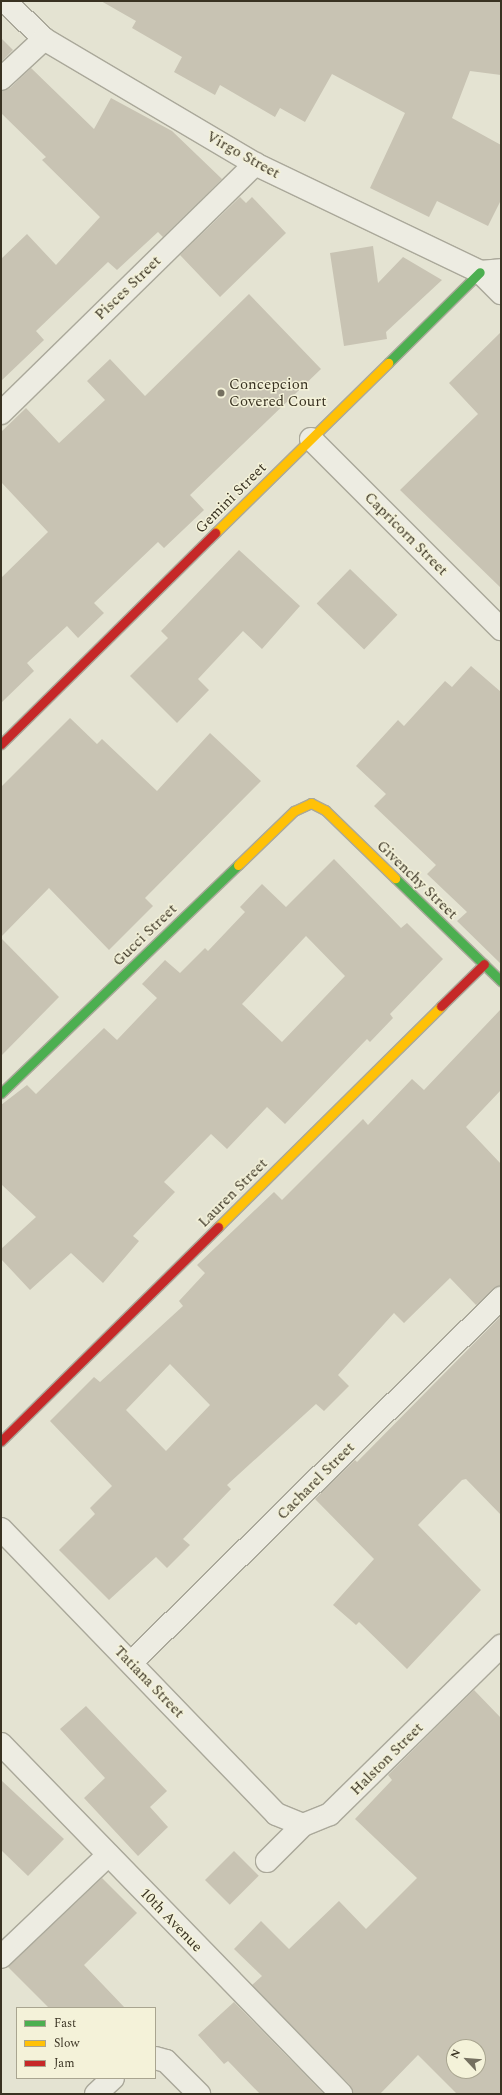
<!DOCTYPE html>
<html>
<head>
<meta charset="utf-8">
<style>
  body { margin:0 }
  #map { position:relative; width:502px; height:2095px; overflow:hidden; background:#e4e3d2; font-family:Spectral,serif }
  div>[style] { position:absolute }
  .building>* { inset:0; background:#c8c3b3; transform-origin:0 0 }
  .roads { filter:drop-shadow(1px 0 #aaa89a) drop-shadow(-1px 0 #aaa89a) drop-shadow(0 1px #aaa89a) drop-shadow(0 -1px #aaa89a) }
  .street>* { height:22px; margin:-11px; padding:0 11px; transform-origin:11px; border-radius:11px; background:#edece2 }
  .fast>* { height:9px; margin:-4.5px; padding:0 4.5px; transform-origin:4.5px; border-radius:4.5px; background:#4caf50 }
  .slow>* { height:9px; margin:-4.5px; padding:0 4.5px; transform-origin:4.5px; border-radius:4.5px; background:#ffc107 }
  .jam>* { height:9px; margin:-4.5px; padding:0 4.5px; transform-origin:4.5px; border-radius:4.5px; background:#c62828 }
  .dots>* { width:11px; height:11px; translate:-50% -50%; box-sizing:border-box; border:2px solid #f4f2d9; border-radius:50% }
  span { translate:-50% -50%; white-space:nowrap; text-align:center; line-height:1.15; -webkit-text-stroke:3px #f4f2d9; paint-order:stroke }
  .street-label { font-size:15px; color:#393222 }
  .poi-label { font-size:15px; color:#393222 }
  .left { translate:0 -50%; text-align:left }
  .frame { position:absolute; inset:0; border:2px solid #393222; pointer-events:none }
  .legend { position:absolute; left:16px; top:2007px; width:140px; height:72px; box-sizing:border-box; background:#f4f2d9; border:1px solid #a9a590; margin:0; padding:5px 7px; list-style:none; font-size:12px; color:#393222 }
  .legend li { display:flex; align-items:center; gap:8px; height:20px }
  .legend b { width:20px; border:1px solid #a9a590 }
  .north { position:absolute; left:446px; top:2039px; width:40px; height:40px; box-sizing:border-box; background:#f4f2d9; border:1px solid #a9a590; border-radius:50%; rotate:296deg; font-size:11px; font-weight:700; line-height:16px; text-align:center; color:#393222 }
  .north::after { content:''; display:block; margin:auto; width:14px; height:18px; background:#757060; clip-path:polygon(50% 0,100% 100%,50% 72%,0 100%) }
</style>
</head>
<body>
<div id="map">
  <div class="building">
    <div style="clip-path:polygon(101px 1px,501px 1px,501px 75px,470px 71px,452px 118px,501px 145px,501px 200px,488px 226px,437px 201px,429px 217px,370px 188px,405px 113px,332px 74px,305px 122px,280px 108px,275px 117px,220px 85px,215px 95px,174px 72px,182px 57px,132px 28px,136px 21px)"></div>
    <div style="clip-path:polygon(1px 38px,13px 50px,1px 62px)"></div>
    <div style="clip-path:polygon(31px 68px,94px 129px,111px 98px,172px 131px,222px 179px,163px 237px,158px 232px,117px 270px,108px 262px,36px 331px,44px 340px,1px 381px,1px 259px,27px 234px,56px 265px,100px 217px,42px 160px,46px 157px,1px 113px,1px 91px,10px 88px)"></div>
    <div style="clip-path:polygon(240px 197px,246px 203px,252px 197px,286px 233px,220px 297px,180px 255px)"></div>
    <div style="clip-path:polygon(373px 246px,378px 283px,403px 257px,442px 280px,386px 332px,387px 339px,344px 346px,330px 253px)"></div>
    <div style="clip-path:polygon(249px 294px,321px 369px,190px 495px,204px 510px,164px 548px,158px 542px,94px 603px,104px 613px,78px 638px,67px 626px,27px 663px,34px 671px,1px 703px,1px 578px,48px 532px,1px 482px,1px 432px,26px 408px,59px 443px,105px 400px,87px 381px,110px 359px,145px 396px)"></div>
    <div style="clip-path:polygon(501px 332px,501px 588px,400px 490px,478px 414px,449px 383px)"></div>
    <div style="clip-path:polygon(239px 550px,300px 606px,262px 649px,243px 631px,198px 679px,209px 690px,177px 723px,130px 676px,168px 638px,161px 631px)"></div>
    <div style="left:350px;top:569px;width:66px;height:48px;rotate:44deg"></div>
    <div style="clip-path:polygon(471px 666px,501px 692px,501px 964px,457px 921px,467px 912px,427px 874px,436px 865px,374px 806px,386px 794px,356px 766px,398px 720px,404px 726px,445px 681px,452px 687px)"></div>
    <div style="clip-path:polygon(70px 718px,97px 744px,102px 739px,157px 791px,210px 733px,261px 781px,145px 898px,153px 906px,109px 950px,49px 888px,1px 937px,1px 787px)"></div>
    <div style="clip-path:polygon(evenodd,334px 859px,401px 928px,407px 923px,443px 959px,390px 1014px,393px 1018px,370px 1042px,367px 1039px,285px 1124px,267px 1107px,227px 1149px,211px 1134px,164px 1182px,175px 1192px,133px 1236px,139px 1241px,103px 1283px,71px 1253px,30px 1290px,1px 1259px,1px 1249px,36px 1217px,1px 1184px,1px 1105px,27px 1085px,36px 1094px,104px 1028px,117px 1040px,157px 998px,142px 984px,165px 960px,180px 973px,205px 948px,208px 951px,245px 912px,240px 907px,262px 884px,286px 907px,334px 859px,306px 936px,345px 976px,282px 1042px,242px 1004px,306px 936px)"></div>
    <div style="clip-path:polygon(1px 938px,59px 997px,1px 1056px)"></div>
    <div style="clip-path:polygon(evenodd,501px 1009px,501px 1090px,466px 1127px,501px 1164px,501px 1286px,476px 1305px,450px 1278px,404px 1323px,394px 1313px,338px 1375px,349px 1386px,324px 1411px,316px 1404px,227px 1485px,231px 1489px,183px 1539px,190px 1545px,167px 1568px,156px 1557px,109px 1600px,59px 1550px,95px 1514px,90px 1508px,112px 1486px,50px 1421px,94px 1377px,100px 1382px,183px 1306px,179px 1301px,205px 1273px,197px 1265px,274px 1192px,282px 1200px,363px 1119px,368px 1125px,412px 1079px,424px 1090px,501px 1009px,170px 1364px,210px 1405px,166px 1451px,126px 1410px,170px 1364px)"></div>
    <div style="clip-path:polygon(501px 1316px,501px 1515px,466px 1479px,462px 1480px,418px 1525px,481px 1590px,407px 1669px,359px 1622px,356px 1625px,333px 1605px,374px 1559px,315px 1499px,355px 1460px,357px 1462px)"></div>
    <div style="clip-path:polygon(evenodd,474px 1690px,501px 1718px,501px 2094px,457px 2094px,418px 2055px,380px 2094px,353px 2094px,350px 2085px,252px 1985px,262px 1976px,234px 1949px,261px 1921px,289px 1949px,339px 1901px,366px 1929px,417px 1878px,355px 1819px,392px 1780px,388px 1775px,474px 1690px,454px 2047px,478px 2047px,478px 2071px,454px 2071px,454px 2047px)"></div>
    <div style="clip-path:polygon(86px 1706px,167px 1791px,150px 1807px,168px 1827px,138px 1856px,84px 1798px,105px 1778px,60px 1729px)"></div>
    <div style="clip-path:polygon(1px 1780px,64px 1839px,28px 1876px,1px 1850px)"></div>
    <div style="left:234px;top:1851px;width:35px;height:41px;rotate:45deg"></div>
    <div style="clip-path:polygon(102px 1878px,137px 1913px,84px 1965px,125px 2008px,49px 2008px,8px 1967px)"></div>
    <div style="clip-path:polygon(234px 2002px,324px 2094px,260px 2094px,228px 2061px,224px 2064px,198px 2035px)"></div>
  </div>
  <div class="roads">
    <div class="street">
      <div style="left:5px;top:1px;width:54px;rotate:44.3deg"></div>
      <div style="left:44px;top:39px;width:245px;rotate:30.6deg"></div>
      <div style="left:255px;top:164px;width:250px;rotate:25.6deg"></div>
      <div style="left:480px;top:272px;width:21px;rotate:-5deg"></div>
      <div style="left:1px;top:79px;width:59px;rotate:-42.9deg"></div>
      <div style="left:480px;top:272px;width:30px;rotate:45deg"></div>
      <div style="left:1px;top:413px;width:356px;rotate:-44.4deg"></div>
      <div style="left:311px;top:439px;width:269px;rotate:45deg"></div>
      <div style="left:1px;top:1529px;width:396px;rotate:46deg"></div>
      <div style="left:276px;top:1814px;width:29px;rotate:22deg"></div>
      <div style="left:131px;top:1663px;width:520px;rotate:-44.61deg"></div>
      <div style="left:1px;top:1744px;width:488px;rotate:45.8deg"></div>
      <div style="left:267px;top:1861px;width:51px;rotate:-45deg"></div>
      <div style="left:303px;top:1825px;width:29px;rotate:-22deg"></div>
      <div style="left:330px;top:1814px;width:240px;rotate:-44.5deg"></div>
      <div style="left:1px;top:1957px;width:148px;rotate:-43.6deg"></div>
      <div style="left:155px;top:2058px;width:11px;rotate:15deg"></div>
      <div style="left:166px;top:2061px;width:47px;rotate:45deg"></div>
      <div style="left:96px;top:2094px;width:23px;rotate:-43deg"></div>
    </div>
    <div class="fast">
      <div style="left:388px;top:363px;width:129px;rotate:-44.7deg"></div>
      <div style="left:395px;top:878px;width:148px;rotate:44.2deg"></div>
      <div style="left:1px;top:1093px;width:329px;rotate:-43.9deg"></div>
    </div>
    <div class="slow">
      <div style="left:215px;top:533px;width:243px;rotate:-44.5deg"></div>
      <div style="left:238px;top:865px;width:78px;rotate:-44deg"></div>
      <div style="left:294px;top:811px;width:19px;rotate:-25deg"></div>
      <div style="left:311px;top:803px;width:16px;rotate:27deg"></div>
      <div style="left:325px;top:810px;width:98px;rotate:44.2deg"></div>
      <div style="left:218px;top:1227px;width:314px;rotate:-44.7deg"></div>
    </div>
    <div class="jam">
      <div style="left:1px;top:744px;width:301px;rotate:-44.6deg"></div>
      <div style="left:441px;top:1006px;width:60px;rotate:-44.3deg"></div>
      <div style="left:1px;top:1441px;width:305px;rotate:-44.6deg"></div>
    </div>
  </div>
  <div class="dots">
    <div style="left:221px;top:393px;background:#757060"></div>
  </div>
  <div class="street-label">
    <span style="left:243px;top:155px;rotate:29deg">Virgo Street</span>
    <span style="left:128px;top:288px;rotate:-44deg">Pisces Street</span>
    <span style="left:231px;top:498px;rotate:-45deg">Gemini Street</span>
    <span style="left:406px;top:534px;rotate:45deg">Capricorn Street</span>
    <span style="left:417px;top:880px;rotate:44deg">Givenchy Street</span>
    <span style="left:145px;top:935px;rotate:-44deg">Gucci Street</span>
    <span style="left:233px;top:1193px;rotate:-45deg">Lauren Street</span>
    <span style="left:316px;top:1481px;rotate:-45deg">Cacharel Street</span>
    <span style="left:149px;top:1682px;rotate:46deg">Tatiana Street</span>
    <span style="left:387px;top:1759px;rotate:-45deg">Halston Street</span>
    <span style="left:171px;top:1920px;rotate:46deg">10th Avenue</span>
  </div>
  <div class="poi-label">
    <span class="left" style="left:229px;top:393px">Concepcion<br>Covered Court</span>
  </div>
  <div class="frame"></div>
  <ul class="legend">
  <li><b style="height:5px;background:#4caf50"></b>Fast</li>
  <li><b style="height:5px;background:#ffc107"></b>Slow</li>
  <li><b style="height:5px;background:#c62828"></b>Jam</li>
  </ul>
  <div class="north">N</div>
</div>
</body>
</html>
